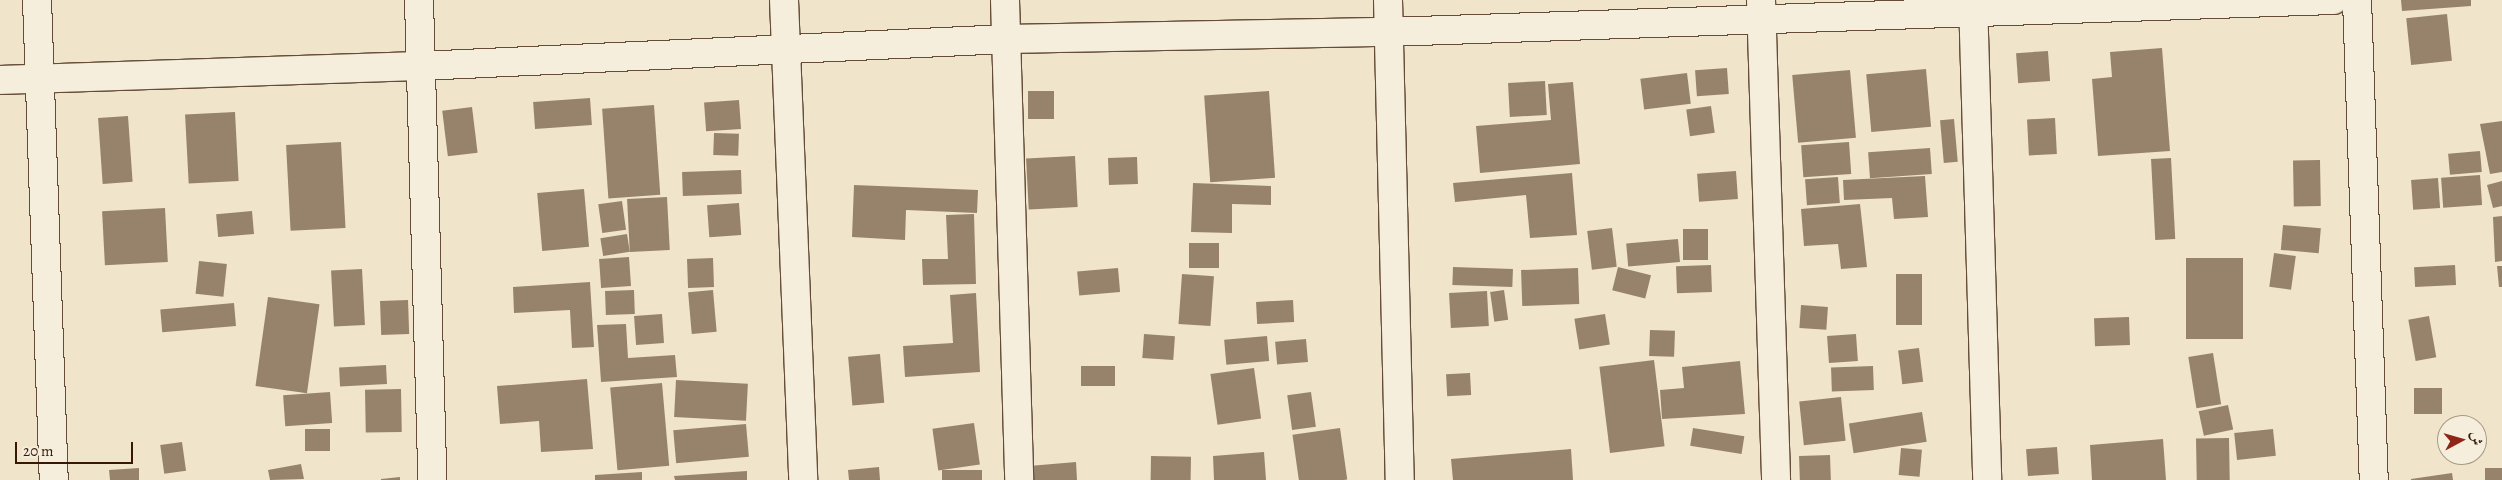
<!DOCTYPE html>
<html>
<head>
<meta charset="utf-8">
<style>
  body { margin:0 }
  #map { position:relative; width:2502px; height:480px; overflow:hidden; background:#f0e5ca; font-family:Alegreya,Amiri,serif }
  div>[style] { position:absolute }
  .building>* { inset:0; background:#97836b; transform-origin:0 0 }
  .roads { filter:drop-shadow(1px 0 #644c36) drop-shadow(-1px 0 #644c36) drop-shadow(0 1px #644c36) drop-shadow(0 -1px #644c36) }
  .street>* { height:28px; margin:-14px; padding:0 14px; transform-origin:14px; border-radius:14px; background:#f5eedd }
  span { translate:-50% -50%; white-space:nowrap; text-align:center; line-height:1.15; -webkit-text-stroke:4px #f5eedd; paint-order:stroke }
  .north { position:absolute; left:2437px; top:415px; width:50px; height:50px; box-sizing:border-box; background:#f5eedd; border:1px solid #a99986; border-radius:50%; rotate:84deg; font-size:14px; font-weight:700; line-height:20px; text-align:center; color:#361904 }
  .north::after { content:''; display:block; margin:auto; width:18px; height:22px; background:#8f2418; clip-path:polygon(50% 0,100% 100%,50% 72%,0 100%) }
  .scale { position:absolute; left:15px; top:442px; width:118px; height:22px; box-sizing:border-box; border:2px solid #361904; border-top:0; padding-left:6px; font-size:15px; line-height:18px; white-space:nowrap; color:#361904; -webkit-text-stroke:4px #f5eedd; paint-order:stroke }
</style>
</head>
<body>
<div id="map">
  <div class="building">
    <div style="clip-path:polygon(2401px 0,2471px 0,2471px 6px,2402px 11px)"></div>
    <div style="left:2447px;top:14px;width:47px;height:41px;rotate:84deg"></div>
    <div style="clip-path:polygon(2162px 48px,2170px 151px,2098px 156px,2092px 79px,2112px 77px,2110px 52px)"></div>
    <div style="left:2048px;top:51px;width:30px;height:32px;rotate:86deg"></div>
    <div style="left:1727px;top:68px;width:26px;height:32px;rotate:86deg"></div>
    <div style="left:1926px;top:69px;width:58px;height:60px;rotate:85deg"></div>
    <div style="left:1850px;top:70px;width:68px;height:58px;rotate:85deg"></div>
    <div style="left:1687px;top:73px;width:31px;height:47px;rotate:83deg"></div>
    <div style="left:1545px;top:81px;width:34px;height:37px;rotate:87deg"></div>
    <div style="clip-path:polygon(1573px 82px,1580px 164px,1480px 173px,1476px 126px,1551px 120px,1548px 84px)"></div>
    <div style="left:1054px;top:91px;width:28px;height:26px;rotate:90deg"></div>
    <div style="left:1269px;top:91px;width:87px;height:65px;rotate:86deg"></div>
    <div style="left:590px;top:98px;width:27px;height:57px;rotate:86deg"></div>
    <div style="left:739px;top:100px;width:29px;height:35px;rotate:86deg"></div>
    <div style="left:654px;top:105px;width:90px;height:52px;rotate:86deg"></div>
    <div style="left:1711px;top:106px;width:27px;height:25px;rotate:82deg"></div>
    <div style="left:472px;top:107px;width:46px;height:30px;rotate:83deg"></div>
    <div style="left:235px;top:112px;width:69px;height:50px;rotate:87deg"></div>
    <div style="left:128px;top:116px;width:66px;height:30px;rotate:86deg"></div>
    <div style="left:2055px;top:118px;width:36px;height:28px;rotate:87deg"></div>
    <div style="left:1954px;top:119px;width:43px;height:14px;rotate:85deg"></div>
    <div style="clip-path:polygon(2502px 121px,2502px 172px,2490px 174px,2480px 124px)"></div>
    <div style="left:714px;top:133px;width:25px;height:22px;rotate:2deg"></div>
    <div style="left:341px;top:142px;width:86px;height:55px;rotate:87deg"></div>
    <div style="left:1849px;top:142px;width:32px;height:48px;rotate:86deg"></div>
    <div style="left:1930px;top:148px;width:26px;height:62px;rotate:86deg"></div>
    <div style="left:2480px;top:151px;width:21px;height:32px;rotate:85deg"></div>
    <div style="left:1075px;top:156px;width:51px;height:49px;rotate:87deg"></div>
    <div style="left:1137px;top:157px;width:27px;height:29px;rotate:88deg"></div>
    <div style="left:2171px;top:158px;width:81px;height:20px;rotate:87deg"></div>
    <div style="left:2320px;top:160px;width:46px;height:27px;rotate:89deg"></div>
    <div style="left:741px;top:170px;width:24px;height:59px;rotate:88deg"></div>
    <div style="left:1736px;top:171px;width:28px;height:39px;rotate:86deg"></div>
    <div style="clip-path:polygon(1572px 173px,1577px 235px,1530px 238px,1526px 195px,1455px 202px,1453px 183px)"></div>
    <div style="left:2480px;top:175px;width:30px;height:39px;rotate:86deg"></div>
    <div style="clip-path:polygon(1925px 176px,1928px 217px,1894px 219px,1892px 198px,1844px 200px,1843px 180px)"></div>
    <div style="left:1838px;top:177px;width:26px;height:33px;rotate:86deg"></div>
    <div style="left:2438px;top:178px;width:30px;height:27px;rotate:86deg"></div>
    <div style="clip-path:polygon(2502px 181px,2502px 206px,2493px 208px,2487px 185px)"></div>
    <div style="clip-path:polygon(1193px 183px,1271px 186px,1271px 205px,1232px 204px,1232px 233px,1191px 232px)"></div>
    <div style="clip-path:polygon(854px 185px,978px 190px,977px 213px,906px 210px,905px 240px,852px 237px)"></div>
    <div style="left:584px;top:189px;width:58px;height:47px;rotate:85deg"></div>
    <div style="left:667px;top:197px;width:53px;height:40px;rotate:87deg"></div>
    <div style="left:622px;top:201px;width:29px;height:24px;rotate:82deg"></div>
    <div style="left:739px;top:203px;width:32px;height:32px;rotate:86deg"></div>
    <div style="clip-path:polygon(1860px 204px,1867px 267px,1841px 269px,1838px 244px,1804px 246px,1801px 209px)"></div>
    <div style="left:165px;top:208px;width:54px;height:63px;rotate:87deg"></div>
    <div style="left:252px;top:211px;width:23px;height:36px;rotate:85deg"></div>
    <div style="clip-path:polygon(974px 214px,976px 284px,923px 285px,922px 259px,948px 259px,946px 215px)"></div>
    <div style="clip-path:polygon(2502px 216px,2502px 261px,2495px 262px,2493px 217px)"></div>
    <div style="left:2283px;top:225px;width:38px;height:25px;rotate:5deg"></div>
    <div style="left:1612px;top:228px;width:39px;height:25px;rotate:83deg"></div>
    <div style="left:1683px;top:229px;width:25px;height:31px"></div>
    <div style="left:627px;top:234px;width:18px;height:27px;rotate:81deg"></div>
    <div style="left:1678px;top:239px;width:23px;height:52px;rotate:85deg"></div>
    <div style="left:1189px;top:243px;width:30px;height:25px"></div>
    <div style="left:2274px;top:253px;width:22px;height:34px;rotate:8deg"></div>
    <div style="left:629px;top:257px;width:29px;height:30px;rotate:86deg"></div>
    <div style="left:713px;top:258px;width:29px;height:26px;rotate:88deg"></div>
    <div style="left:2186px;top:258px;width:57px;height:81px"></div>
    <div style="left:199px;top:261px;width:28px;height:33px;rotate:6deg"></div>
    <div style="left:1711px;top:265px;width:27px;height:35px;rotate:88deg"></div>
    <div style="left:2455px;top:265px;width:20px;height:41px;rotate:87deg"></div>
    <div style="clip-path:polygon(2497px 266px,2502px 266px,2502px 287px,2499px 287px)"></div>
    <div style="left:1453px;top:267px;width:60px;height:18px;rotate:2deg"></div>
    <div style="left:1618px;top:267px;width:34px;height:24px;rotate:14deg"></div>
    <div style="left:1118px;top:268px;width:24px;height:41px;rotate:85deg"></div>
    <div style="left:1578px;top:268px;width:36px;height:57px;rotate:88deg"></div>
    <div style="left:362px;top:269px;width:56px;height:31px;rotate:87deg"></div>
    <div style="left:1182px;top:274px;width:32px;height:50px;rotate:4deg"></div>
    <div style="left:1896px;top:274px;width:26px;height:51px"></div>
    <div style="clip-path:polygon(590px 282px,594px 347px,572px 348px,570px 310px,514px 313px,513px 287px)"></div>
    <div style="left:634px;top:290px;width:24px;height:29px;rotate:88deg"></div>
    <div style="left:713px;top:290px;width:42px;height:25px;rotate:85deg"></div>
    <div style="left:1504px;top:290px;width:30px;height:14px;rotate:82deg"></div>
    <div style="left:1487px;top:291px;width:35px;height:38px;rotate:87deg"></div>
    <div style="clip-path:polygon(976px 293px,980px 372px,905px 377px,903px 346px,953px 343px,950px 295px)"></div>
    <div style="left:268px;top:297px;width:52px;height:90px;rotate:8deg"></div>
    <div style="left:408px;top:300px;width:34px;height:28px;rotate:88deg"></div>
    <div style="left:1293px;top:300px;width:22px;height:37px;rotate:87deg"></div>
    <div style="left:234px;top:303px;width:23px;height:74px;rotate:85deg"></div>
    <div style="left:1801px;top:305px;width:27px;height:23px;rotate:4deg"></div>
    <div style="left:662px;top:314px;width:29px;height:28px;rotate:86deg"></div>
    <div style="left:1605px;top:314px;width:31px;height:31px;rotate:81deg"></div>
    <div style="left:2429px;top:316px;width:42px;height:21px;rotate:80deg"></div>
    <div style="left:2129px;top:317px;width:28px;height:35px;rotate:88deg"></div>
    <div style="clip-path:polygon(626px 324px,628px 358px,675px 355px,677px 377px,601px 382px,597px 325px)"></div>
    <div style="left:1650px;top:330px;width:25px;height:26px;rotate:2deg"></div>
    <div style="left:1144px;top:334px;width:31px;height:24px;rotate:4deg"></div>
    <div style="left:1856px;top:334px;width:27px;height:29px;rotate:86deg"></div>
    <div style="left:1267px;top:336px;width:25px;height:43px;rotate:85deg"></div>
    <div style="left:1306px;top:339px;width:23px;height:31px;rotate:85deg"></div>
    <div style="left:1919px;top:348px;width:34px;height:21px;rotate:83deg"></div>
    <div style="left:2213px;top:353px;width:52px;height:25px;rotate:81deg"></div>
    <div style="left:880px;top:354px;width:49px;height:32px;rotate:85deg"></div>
    <div style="left:1654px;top:360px;width:87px;height:55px;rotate:83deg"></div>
    <div style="clip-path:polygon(1740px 361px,1745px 414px,1662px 419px,1660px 390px,1684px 388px,1682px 367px)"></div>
    <div style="left:386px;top:365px;width:19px;height:47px;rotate:87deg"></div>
    <div style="left:1115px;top:366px;width:20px;height:34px;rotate:90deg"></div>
    <div style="left:1873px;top:366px;width:24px;height:42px;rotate:88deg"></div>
    <div style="left:1254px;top:368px;width:51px;height:44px;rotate:82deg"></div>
    <div style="left:1470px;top:373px;width:22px;height:24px;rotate:87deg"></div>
    <div style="clip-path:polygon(587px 379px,593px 449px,541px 452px,539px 421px,500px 424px,497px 386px)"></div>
    <div style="left:676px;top:380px;width:72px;height:37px;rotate:3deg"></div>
    <div style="left:662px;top:383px;width:83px;height:52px;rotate:85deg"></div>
    <div style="left:2442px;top:388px;width:26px;height:28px;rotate:90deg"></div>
    <div style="left:401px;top:389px;width:43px;height:36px;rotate:89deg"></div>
    <div style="left:330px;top:392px;width:31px;height:47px;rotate:86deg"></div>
    <div style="left:1311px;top:392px;width:35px;height:24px;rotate:82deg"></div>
    <div style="left:1841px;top:397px;width:44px;height:42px;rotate:84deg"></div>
    <div style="left:2228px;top:405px;width:25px;height:30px;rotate:78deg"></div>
    <div style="left:1922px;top:412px;width:30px;height:74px;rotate:81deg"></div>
    <div style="left:974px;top:423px;width:42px;height:42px;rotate:82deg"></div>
    <div style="left:746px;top:424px;width:33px;height:73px;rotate:85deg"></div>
    <div style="left:1340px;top:428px;width:52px;height:48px;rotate:82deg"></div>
    <div style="left:1693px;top:428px;width:52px;height:18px;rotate:9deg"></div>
    <div style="left:305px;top:429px;width:25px;height:22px"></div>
    <div style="left:2273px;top:429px;width:27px;height:39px;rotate:84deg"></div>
    <div style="left:2229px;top:438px;width:42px;height:33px;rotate:89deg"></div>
    <div style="clip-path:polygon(2163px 439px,2166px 480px,2092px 480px,2090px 445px)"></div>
    <div style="left:182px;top:442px;width:29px;height:22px;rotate:82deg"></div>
    <div style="left:2057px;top:447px;width:27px;height:31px;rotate:86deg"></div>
    <div style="left:1901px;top:448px;width:21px;height:27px;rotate:5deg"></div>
    <div style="clip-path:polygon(1571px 449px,1573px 480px,1453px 480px,1451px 459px)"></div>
    <div style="clip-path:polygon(1264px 452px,1266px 480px,1214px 480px,1213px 456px)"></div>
    <div style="left:1830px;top:455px;width:25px;height:31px;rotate:88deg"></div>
    <div style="left:1151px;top:456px;width:40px;height:24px;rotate:1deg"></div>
    <div style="clip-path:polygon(1076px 462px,1077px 480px,1030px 480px,1029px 466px)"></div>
    <div style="clip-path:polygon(301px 464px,304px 479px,270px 480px,268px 470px)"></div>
    <div style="clip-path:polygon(879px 467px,880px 480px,849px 480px,848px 470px)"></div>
    <div style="clip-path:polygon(139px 468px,139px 480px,110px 480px,109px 470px)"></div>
    <div style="left:2485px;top:468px;width:17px;height:12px"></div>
    <div style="left:982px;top:470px;width:10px;height:40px;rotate:90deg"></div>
    <div style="clip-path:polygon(747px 471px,747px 480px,675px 480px,674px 476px)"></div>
    <div style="clip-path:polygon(642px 472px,642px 480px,595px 480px,595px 475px)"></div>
    <div style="clip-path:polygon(2452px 473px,2453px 480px,2411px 480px,2411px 479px)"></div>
    <div style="clip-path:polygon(400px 477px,400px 480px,381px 480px,381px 479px)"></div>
  </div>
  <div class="roads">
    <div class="street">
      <div style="left:37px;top:0;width:480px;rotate:88deg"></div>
      <div style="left:419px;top:0;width:480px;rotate:88.4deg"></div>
      <div style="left:784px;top:0;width:480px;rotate:87.7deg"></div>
      <div style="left:1005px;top:0;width:480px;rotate:88.3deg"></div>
      <div style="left:1388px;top:0;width:480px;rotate:88.6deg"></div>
      <div style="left:1761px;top:0;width:480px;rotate:88.2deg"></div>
      <div style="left:1973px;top:0;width:480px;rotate:88.3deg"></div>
      <div style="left:2357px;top:0;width:480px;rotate:88deg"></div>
      <div style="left:0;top:80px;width:420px;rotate:-1.9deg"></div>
      <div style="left:420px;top:66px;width:588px;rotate:-2.63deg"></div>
      <div style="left:1007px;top:39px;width:381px;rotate:-1.1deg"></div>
      <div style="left:1388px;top:32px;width:946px;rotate:-1.94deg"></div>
    </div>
  </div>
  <div class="north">ش</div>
  <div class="scale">20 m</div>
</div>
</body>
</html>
